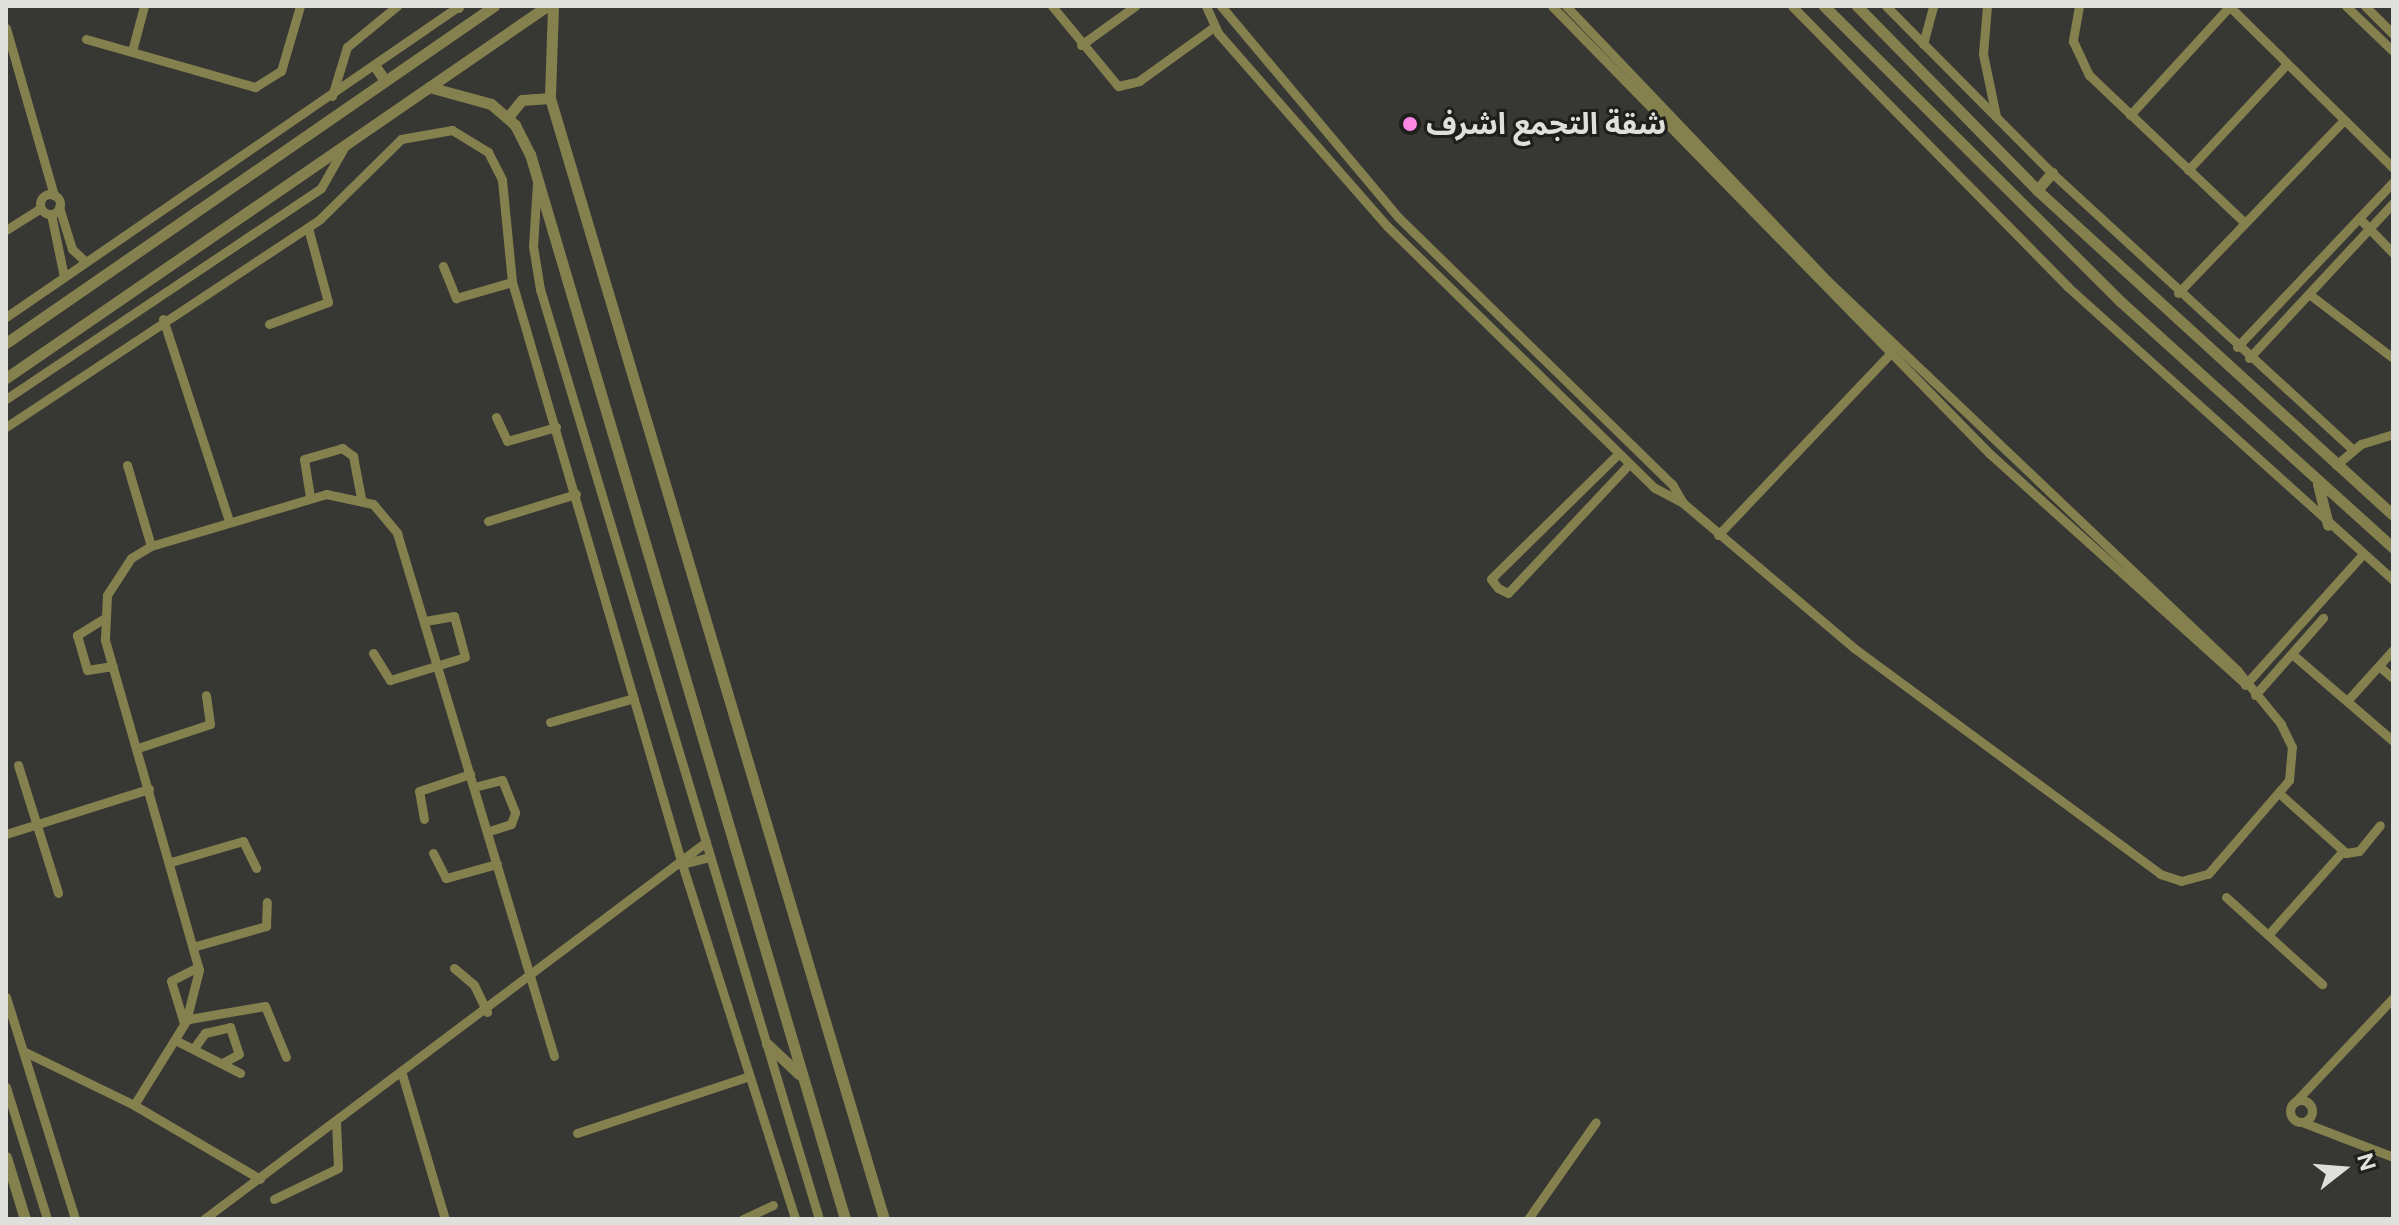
<!DOCTYPE html>
<html>
<head>
<meta charset="utf-8">
<style>
  body { margin:0 }
  #map { position:relative; width:2399px; height:1225px; overflow:hidden; background:#373733; font-family:Figtree,"Noto Sans Arabic",sans-serif }
  div>[style] { position:absolute }
  .minor>* { height:9px; margin:-4.5px; padding:0 4.5px; transform-origin:4.5px; border-radius:4.5px; background:#85814e }
  .minor>.ring { margin:-4.5px; padding:0; box-sizing:content-box; background:none; border:9px solid #85814e; border-radius:50% }
  .tertiary>* { height:11px; margin:-5.5px; padding:0 5.5px; transform-origin:5.5px; border-radius:5.5px; background:#85814e }
  .dots>* { width:22px; height:22px; translate:-50% -50%; box-sizing:border-box; border:4px solid #1e1e1c; border-radius:50% }
  span { translate:-50% -50%; white-space:nowrap; text-align:center; line-height:1.15; -webkit-text-stroke:6px #1e1e1c; paint-order:stroke }
  .poi-label { font-size:30px; color:#dfdfdc; font-weight:700 }
  .left { translate:0 -50%; text-align:left }
  .frame { position:absolute; inset:0; border:8px solid #dfdfdc; pointer-events:none }
  .north { position:absolute; left:2303px; top:1129px; width:80px; height:80px; -webkit-text-stroke:6px #1e1e1c; paint-order:stroke; rotate:73deg; font-size:22px; font-weight:700; line-height:32px; text-align:center; color:#dfdfdc }
  .north::after { content:''; display:block; margin:auto; width:28px; height:36px; background:#dfdfdc; clip-path:polygon(50% 0,100% 100%,50% 72%,0 100%) }
</style>
</head>
<body>
<div id="map">
  <div class="minor">
    <div style="left:1052px;top:6px;width:104px;rotate:50.5deg"></div>
    <div style="left:1118px;top:86px;width:22px;rotate:-13deg"></div>
    <div style="left:1139px;top:81px;width:92px;rotate:-35.8deg"></div>
    <div style="left:1206px;top:6px;width:30px;rotate:66deg"></div>
    <div style="left:1218px;top:33px;width:257px;rotate:48.8deg"></div>
    <div style="left:1387px;top:226px;width:375px;rotate:44.4deg"></div>
    <div style="left:1655px;top:488px;width:32px;rotate:28deg"></div>
    <div style="left:1683px;top:503px;width:224px;rotate:40.3deg"></div>
    <div style="left:1854px;top:648px;width:380px;rotate:36.4deg"></div>
    <div style="left:2160px;top:874px;width:22px;rotate:18deg"></div>
    <div style="left:2181px;top:881px;width:28px;rotate:-15deg"></div>
    <div style="left:2208px;top:874px;width:124px;rotate:-49.2deg"></div>
    <div style="left:2289px;top:780px;width:33px;rotate:-85deg"></div>
    <div style="left:2292px;top:747px;width:25px;rotate:-116deg"></div>
    <div style="left:2281px;top:724px;width:70px;rotate:-129.2deg"></div>
    <div style="left:2237px;top:670px;width:566px;rotate:-136.43deg"></div>
    <div style="left:1827px;top:280px;width:378px;rotate:-133.6deg"></div>
    <div style="left:1221px;top:6px;width:275px;rotate:50deg"></div>
    <div style="left:1398px;top:217px;width:383px;rotate:44.3deg"></div>
    <div style="left:1672px;top:484px;width:22px;rotate:60deg"></div>
    <div style="left:1552px;top:6px;width:627px;rotate:45.65deg"></div>
    <div style="left:1990px;top:454px;width:341px;rotate:42deg"></div>
    <div style="left:1792px;top:6px;width:394px;rotate:45.5deg"></div>
    <div style="left:2068px;top:287px;width:438px;rotate:42deg"></div>
    <div style="left:1886px;top:6px;width:235px;rotate:45.2deg"></div>
    <div style="left:2052px;top:173px;width:409px;rotate:42.6deg"></div>
    <div style="left:1987px;top:6px;width:48px;rotate:94.8deg"></div>
    <div style="left:1983px;top:54px;width:63px;rotate:78.2deg"></div>
    <div style="left:2079px;top:6px;width:36px;rotate:100deg"></div>
    <div style="left:2073px;top:41px;width:38px;rotate:65deg"></div>
    <div style="left:2089px;top:75px;width:215px;rotate:43.5deg"></div>
    <div style="left:2229px;top:6px;width:231px;rotate:44.6deg"></div>
    <div style="left:2346px;top:6px;width:65px;rotate:43.8deg"></div>
    <div style="left:2365px;top:6px;width:40px;rotate:45deg"></div>
    <div style="left:6px;top:28px;width:174px;rotate:74deg"></div>
    <div style="left:86px;top:39px;width:176px;rotate:15.9deg"></div>
    <div style="left:255px;top:87px;width:31px;rotate:-32deg"></div>
    <div style="left:281px;top:71px;width:68px;rotate:-73.7deg"></div>
    <div style="left:1923px;top:44px;width:39px;rotate:-75deg"></div>
    <div style="left:1081px;top:45px;width:67px;rotate:-35.8deg"></div>
    <div style="left:132px;top:51px;width:47px;rotate:-75.1deg"></div>
    <div style="left:332px;top:96px;width:51px;rotate:-73deg"></div>
    <div style="left:347px;top:47px;width:65px;rotate:-39.4deg"></div>
    <div style="left:2130px;top:115px;width:147px;rotate:-47.5deg"></div>
    <div style="left:2188px;top:170px;width:145px;rotate:-47deg"></div>
    <div style="left:537px;top:183px;width:63px;rotate:93.6deg"></div>
    <div style="left:533px;top:246px;width:44px;rotate:80.8deg"></div>
    <div style="left:540px;top:289px;width:971px;rotate:73.3deg"></div>
    <div class="ring" style="left:40px;top:194px;width:11px;height:11px"></div>
    <div style="left:59px;top:207px;width:44px;rotate:72.8deg"></div>
    <div style="left:72px;top:249px;width:19px;rotate:43deg"></div>
    <div style="left:51px;top:214px;width:64px;rotate:78.3deg"></div>
    <div style="left:2359px;top:218px;width:49px;rotate:45.8deg"></div>
    <div style="left:6px;top:230px;width:41px;rotate:-32.2deg"></div>
    <div style="left:443px;top:266px;width:35px;rotate:68deg"></div>
    <div style="left:456px;top:298px;width:58px;rotate:-15.9deg"></div>
    <div style="left:2178px;top:293px;width:240px;rotate:-46.2deg"></div>
    <div style="left:2309px;top:294px;width:106px;rotate:37.3deg"></div>
    <div style="left:6px;top:317px;width:549px;rotate:-34.47deg"></div>
    <div style="left:163px;top:319px;width:213px;rotate:71.9deg"></div>
    <div style="left:269px;top:324px;width:63px;rotate:-20.4deg"></div>
    <div style="left:328px;top:302px;width:77px;rotate:-105.1deg"></div>
    <div style="left:2237px;top:347px;width:227px;rotate:-46.6deg"></div>
    <div style="left:2249px;top:358px;width:212px;rotate:-47.1deg"></div>
    <div style="left:6px;top:399px;width:379px;rotate:-33.8deg"></div>
    <div style="left:321px;top:188px;width:51px;rotate:-60.4deg"></div>
    <div style="left:496px;top:417px;width:26px;rotate:65deg"></div>
    <div style="left:507px;top:441px;width:51px;rotate:-15.9deg"></div>
    <div style="left:6px;top:427px;width:377px;rotate:-33.5deg"></div>
    <div style="left:320px;top:219px;width:114px;rotate:-44.6deg"></div>
    <div style="left:401px;top:139px;width:52px;rotate:-10deg"></div>
    <div style="left:452px;top:130px;width:42px;rotate:31.4deg"></div>
    <div style="left:488px;top:152px;width:31px;rotate:63deg"></div>
    <div style="left:502px;top:180px;width:102px;rotate:84.4deg"></div>
    <div style="left:512px;top:282px;width:606px;rotate:73.72deg"></div>
    <div style="left:682px;top:864px;width:373px;rotate:72.3deg"></div>
    <div style="left:1618px;top:454px;width:178px;rotate:135.5deg"></div>
    <div style="left:1491px;top:579px;width:11px;rotate:52deg"></div>
    <div style="left:1498px;top:588px;width:11px;rotate:27deg"></div>
    <div style="left:1508px;top:593px;width:177px;rotate:-46.8deg"></div>
    <div style="left:127px;top:465px;width:84px;rotate:73.5deg"></div>
    <div style="left:2336px;top:465px;width:33px;rotate:-40deg"></div>
    <div style="left:2361px;top:444px;width:34px;rotate:-17deg"></div>
    <div style="left:310px;top:497px;width:38px;rotate:-99deg"></div>
    <div style="left:304px;top:459px;width:40px;rotate:-16deg"></div>
    <div style="left:342px;top:448px;width:14px;rotate:36deg"></div>
    <div style="left:353px;top:456px;width:43px;rotate:79.2deg"></div>
    <div style="left:488px;top:521px;width:92px;rotate:-17.1deg"></div>
    <div style="left:1718px;top:535px;width:248px;rotate:-46.5deg"></div>
    <div style="left:103px;top:619px;width:31px;rotate:148deg"></div>
    <div style="left:77px;top:635px;width:36px;rotate:74deg"></div>
    <div style="left:87px;top:670px;width:26px;rotate:-9deg"></div>
    <div style="left:373px;top:653px;width:32px;rotate:58deg"></div>
    <div style="left:390px;top:680px;width:78px;rotate:-17deg"></div>
    <div style="left:465px;top:657px;width:42px;rotate:-105deg"></div>
    <div style="left:454px;top:616px;width:29px;rotate:170deg"></div>
    <div style="left:2292px;top:654px;width:133px;rotate:40.7deg"></div>
    <div style="left:2379px;top:666px;width:18px;rotate:41deg"></div>
    <div style="left:2245px;top:685px;width:176px;rotate:-48deg"></div>
    <div style="left:2255px;top:695px;width:103px;rotate:-48.6deg"></div>
    <div style="left:2347px;top:701px;width:69px;rotate:-48deg"></div>
    <div style="left:550px;top:722px;width:87px;rotate:-15.9deg"></div>
    <div style="left:138px;top:748px;width:76px;rotate:-18.4deg"></div>
    <div style="left:210px;top:724px;width:29px;rotate:-98deg"></div>
    <div style="left:18px;top:765px;width:134px;rotate:72.6deg"></div>
    <div style="left:474px;top:787px;width:29px;rotate:-14deg"></div>
    <div style="left:502px;top:780px;width:35px;rotate:68deg"></div>
    <div style="left:515px;top:813px;width:12px;rotate:110deg"></div>
    <div style="left:511px;top:824px;width:25px;rotate:162deg"></div>
    <div style="left:2280px;top:794px;width:89px;rotate:41.8deg"></div>
    <div style="left:2346px;top:853px;width:13px;rotate:-9deg"></div>
    <div style="left:2359px;top:851px;width:33px;rotate:-51deg"></div>
    <div style="left:424px;top:819px;width:28px;rotate:-100deg"></div>
    <div style="left:419px;top:791px;width:54px;rotate:-18.4deg"></div>
    <div style="left:6px;top:834px;width:150px;rotate:-17.5deg"></div>
    <div style="left:433px;top:853px;width:28px;rotate:63deg"></div>
    <div style="left:446px;top:878px;width:53px;rotate:-15.4deg"></div>
    <div style="left:171px;top:862px;width:75px;rotate:-16.3deg"></div>
    <div style="left:243px;top:841px;width:30px;rotate:64deg"></div>
    <div style="left:682px;top:864px;width:29px;rotate:-14deg"></div>
    <div style="left:2226px;top:897px;width:130px;rotate:42.2deg"></div>
    <div style="left:2268px;top:935px;width:111px;rotate:-48.3deg"></div>
    <div style="left:196px;top:946px;width:73px;rotate:-15.9deg"></div>
    <div style="left:266px;top:926px;width:24px;rotate:-88deg"></div>
    <div style="left:198px;top:967px;width:30px;rotate:153deg"></div>
    <div style="left:171px;top:981px;width:41px;rotate:72.9deg"></div>
    <div style="left:183px;top:1020px;width:83px;rotate:-9.7deg"></div>
    <div style="left:265px;top:1006px;width:55px;rotate:67.6deg"></div>
    <div style="left:454px;top:968px;width:26px;rotate:40deg"></div>
    <div style="left:474px;top:985px;width:30px;rotate:64deg"></div>
    <div style="left:6px;top:997px;width:232px;rotate:72.7deg"></div>
    <div style="left:175px;top:1040px;width:73px;rotate:26.9deg"></div>
    <div style="left:194px;top:1048px;width:19px;rotate:-54deg"></div>
    <div style="left:205px;top:1033px;width:26px;rotate:-13deg"></div>
    <div style="left:230px;top:1027px;width:28px;rotate:72deg"></div>
    <div style="left:239px;top:1054px;width:19px;rotate:152deg"></div>
    <div style="left:23px;top:1051px;width:123px;rotate:25.9deg"></div>
    <div style="left:134px;top:1105px;width:146px;rotate:30.4deg"></div>
    <div style="left:402px;top:1074px;width:151px;rotate:73.5deg"></div>
    <div style="left:6px;top:1087px;width:138px;rotate:72.7deg"></div>
    <div class="ring" style="left:2290px;top:1100px;width:13px;height:13px"></div>
    <div style="left:2295px;top:1102px;width:143px;rotate:-46.7deg"></div>
    <div style="left:134px;top:1105px;width:99px;rotate:-58.2deg"></div>
    <div style="left:186px;top:1021px;width:53px;rotate:-75.7deg"></div>
    <div style="left:199px;top:970px;width:344px;rotate:-105.9deg"></div>
    <div style="left:105px;top:639px;width:44px;rotate:-87.4deg"></div>
    <div style="left:107px;top:595px;width:44px;rotate:-57deg"></div>
    <div style="left:131px;top:558px;width:23px;rotate:-31deg"></div>
    <div style="left:151px;top:546px;width:183px;rotate:-16.5deg"></div>
    <div style="left:326px;top:494px;width:48px;rotate:12deg"></div>
    <div style="left:373px;top:504px;width:38px;rotate:50deg"></div>
    <div style="left:397px;top:533px;width:546px;rotate:73.29deg"></div>
    <div style="left:2302px;top:1122px;width:97px;rotate:21deg"></div>
    <div style="left:577px;top:1133px;width:181px;rotate:-18.3deg"></div>
    <div style="left:274px;top:1199px;width:71px;rotate:-25.8deg"></div>
    <div style="left:338px;top:1168px;width:45px;rotate:-92.5deg"></div>
    <div style="left:204px;top:1219px;width:628px;rotate:-36.91deg"></div>
    <div style="left:743px;top:1219px;width:33px;rotate:-25deg"></div>
    <div style="left:1528px;top:1219px;width:118px;rotate:-55deg"></div>
  </div>
  <div class="tertiary">
    <div style="left:553px;top:6px;width:92px;rotate:91.9deg"></div>
    <div style="left:550px;top:98px;width:1170px;rotate:73.41deg"></div>
    <div style="left:1824px;top:6px;width:418px;rotate:44.9deg"></div>
    <div style="left:2120px;top:301px;width:368px;rotate:42.1deg"></div>
    <div style="left:1857px;top:6px;width:257px;rotate:45.6deg"></div>
    <div style="left:2037px;top:190px;width:482px;rotate:42.4deg"></div>
    <div style="left:458px;top:7px;width:1px;rotate:-90deg"></div>
    <div style="left:375px;top:66px;width:18px;rotate:56deg"></div>
    <div style="left:429px;top:87px;width:64px;rotate:15.3deg"></div>
    <div style="left:491px;top:104px;width:32px;rotate:41deg"></div>
    <div style="left:515px;top:125px;width:33px;rotate:63deg"></div>
    <div style="left:530px;top:154px;width:1111px;rotate:73.52deg"></div>
    <div style="left:508px;top:117px;width:22px;rotate:-51deg"></div>
    <div style="left:522px;top:100px;width:28px;rotate:-4deg"></div>
    <div style="left:2037px;top:190px;width:23px;rotate:-49deg"></div>
    <div style="left:6px;top:343px;width:593px;rotate:-34.63deg"></div>
    <div style="left:6px;top:378px;width:657px;rotate:-34.51deg"></div>
    <div style="left:2318px;top:484px;width:42px;rotate:76.3deg"></div>
    <div style="left:767px;top:1044px;width:44px;rotate:43.2deg"></div>
    <div style="left:6px;top:1157px;width:65px;rotate:73deg"></div>
  </div>
  <div class="dots">
    <div style="left:1410px;top:124px;background:#fc86e4"></div>
  </div>
  <div class="poi-label">
    <span class="left" style="left:1426px;top:124px">شقة التجمع اشرف</span>
  </div>
  <div class="frame"></div>
  <div class="north">N</div>
</div>
</body>
</html>
